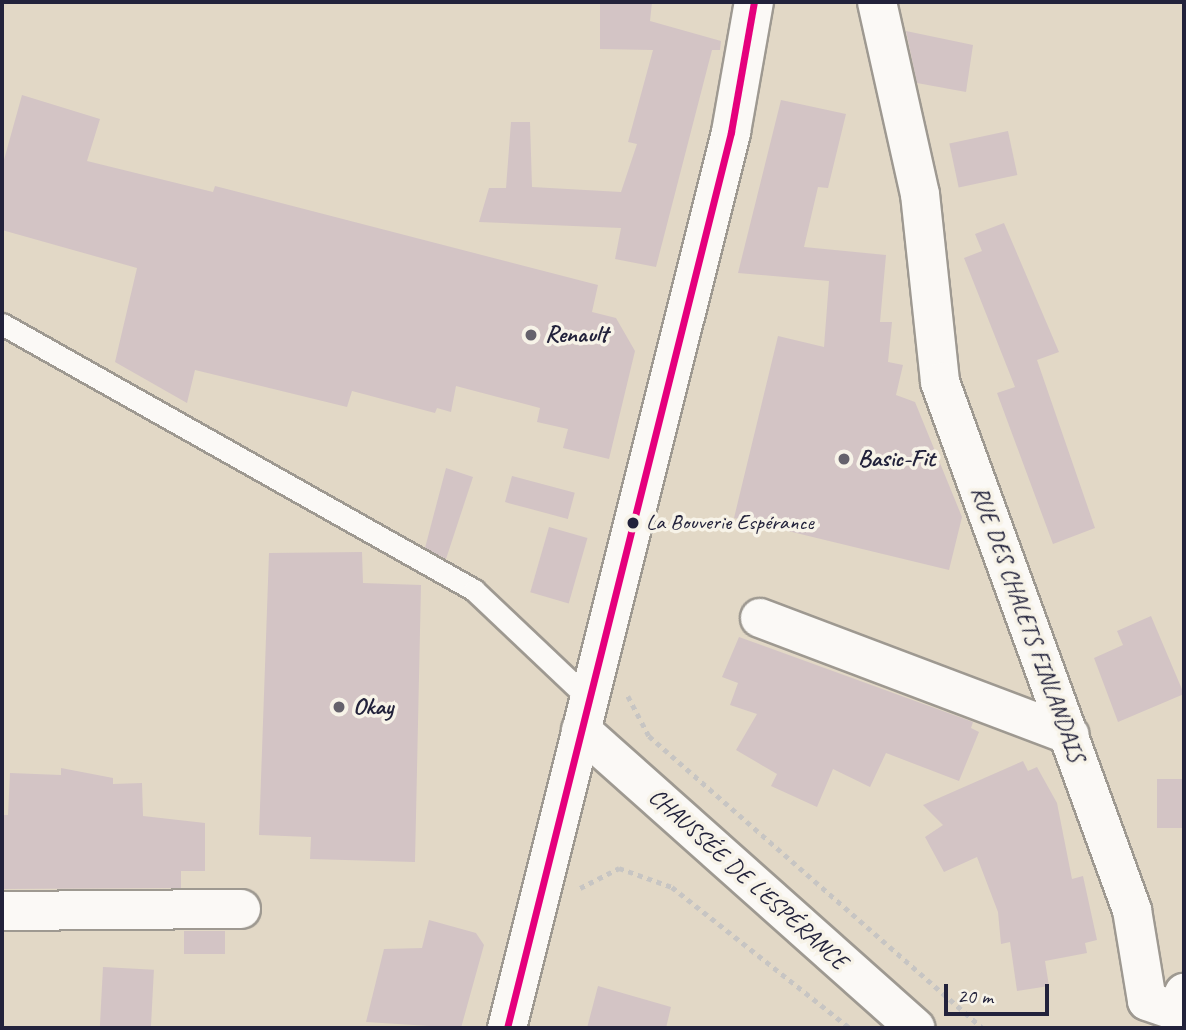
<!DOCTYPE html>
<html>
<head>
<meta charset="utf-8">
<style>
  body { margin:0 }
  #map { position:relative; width:1186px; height:1030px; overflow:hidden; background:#e2d8c6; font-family:Caveat,sans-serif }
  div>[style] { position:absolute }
  .building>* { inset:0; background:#d3c4c5; transform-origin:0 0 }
  .path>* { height:4.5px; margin-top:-2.25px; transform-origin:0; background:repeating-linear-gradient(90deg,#c7c5c3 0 5px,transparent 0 10px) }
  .roads { filter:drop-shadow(2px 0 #9e9991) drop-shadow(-2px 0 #9e9991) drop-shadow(0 2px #9e9991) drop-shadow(0 -2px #9e9991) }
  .service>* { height:21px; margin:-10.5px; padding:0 10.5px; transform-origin:10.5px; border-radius:10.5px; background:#fbf9f6 }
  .minor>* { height:38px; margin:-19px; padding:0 19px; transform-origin:19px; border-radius:19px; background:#fbf9f6 }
  .secondary>* { height:38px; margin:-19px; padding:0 19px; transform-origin:19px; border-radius:19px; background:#fbf9f6 }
  .bus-1>* { height:7px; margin:-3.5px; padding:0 3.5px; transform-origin:3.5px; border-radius:3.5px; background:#e5007d }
  .dots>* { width:19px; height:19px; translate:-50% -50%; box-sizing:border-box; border:4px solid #f7f3e8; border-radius:50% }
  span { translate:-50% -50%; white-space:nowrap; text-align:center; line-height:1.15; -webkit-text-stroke:7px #f7f3e8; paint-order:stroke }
  .bus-label { font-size:22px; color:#22223b }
  .left { translate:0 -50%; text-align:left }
  .poi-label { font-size:24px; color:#22223b; font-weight:700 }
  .street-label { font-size:24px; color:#22223b }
  .frame { position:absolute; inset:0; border:4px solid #22223b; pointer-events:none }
  .scale { position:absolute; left:944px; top:984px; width:105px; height:32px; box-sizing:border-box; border:4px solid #22223b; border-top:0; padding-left:9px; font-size:21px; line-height:24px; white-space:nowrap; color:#22223b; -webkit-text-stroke:5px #f7f3e8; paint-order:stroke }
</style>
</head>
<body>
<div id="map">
  <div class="building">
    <div style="clip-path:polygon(600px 2px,652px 2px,650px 21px,721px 41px,720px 50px,712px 50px,656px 267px,615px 259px,621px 228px,479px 222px,489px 188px,506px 188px,511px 122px,530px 122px,532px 187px,621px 192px,637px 144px,628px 142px,653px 50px,600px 49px)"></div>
    <div style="clip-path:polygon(906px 31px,973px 45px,966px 92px,917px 83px)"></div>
    <div style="clip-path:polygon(22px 95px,100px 119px,87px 161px,213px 192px,215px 186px,598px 285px,592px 312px,616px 318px,635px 351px,609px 459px,563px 448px,568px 429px,537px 422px,540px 408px,456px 386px,451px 412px,437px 408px,435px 413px,352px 391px,347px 407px,195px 370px,187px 403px,115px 362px,137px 268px,2px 230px,2px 167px)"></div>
    <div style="clip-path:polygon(781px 100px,846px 114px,828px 188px,818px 187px,804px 247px,886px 255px,880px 322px,892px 322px,888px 362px,903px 365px,896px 395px,915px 402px,962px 517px,949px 570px,734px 518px,778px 336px,824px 347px,829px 281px,738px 273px)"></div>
    <div style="left:1008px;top:131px;width:45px;height:60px;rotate:78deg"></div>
    <div style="clip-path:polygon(1004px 223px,1059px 352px,1037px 360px,1095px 528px,1053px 544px,997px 393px,1015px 387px,964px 258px,982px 251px,975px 234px)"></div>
    <div style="clip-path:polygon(446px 468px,473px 477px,446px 559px,425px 548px)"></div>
    <div style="left:512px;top:476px;width:65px;height:27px;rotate:15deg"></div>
    <div style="left:549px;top:527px;width:40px;height:68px;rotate:16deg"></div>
    <div style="clip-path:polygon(362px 552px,363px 583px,421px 585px,415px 862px,310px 859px,311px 837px,259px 835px,269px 553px)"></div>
    <div style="clip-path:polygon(1151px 616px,1184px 694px,1118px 722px,1094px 658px,1123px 645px,1117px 631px)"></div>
    <div style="clip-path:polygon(739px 637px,973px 722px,971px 728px,979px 732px,959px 781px,886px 753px,870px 787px,833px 769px,817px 807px,771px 786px,777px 774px,736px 750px,757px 714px,730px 705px,738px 683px,722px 677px)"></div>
    <div style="clip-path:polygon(1023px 761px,1028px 771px,1037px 767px,1057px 803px,1072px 879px,1083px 876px,1097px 940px,1085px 943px,1087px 953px,1045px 961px,1049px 986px,1017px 991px,1010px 942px,1001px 944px,998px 912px,977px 857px,944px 872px,925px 837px,943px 825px,923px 805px)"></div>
    <div style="clip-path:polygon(61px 768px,113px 778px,113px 784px,142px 783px,143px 816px,205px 823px,205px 871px,181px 871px,181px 888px,2px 889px,2px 815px,8px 815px,10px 773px,61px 775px)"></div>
    <div style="left:1157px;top:779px;width:27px;height:49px"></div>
    <div style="clip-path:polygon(429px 920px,476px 933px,484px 945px,461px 1028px,366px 1022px,384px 949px,422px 948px)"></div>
    <div style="left:184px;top:931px;width:41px;height:23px"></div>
    <div style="left:103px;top:967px;width:51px;height:61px;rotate:3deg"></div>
    <div style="clip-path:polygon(598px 986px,671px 1007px,666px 1028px,587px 1028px)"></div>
  </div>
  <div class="path">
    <div style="left:628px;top:696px;width:45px;rotate:62.3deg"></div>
    <div style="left:649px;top:736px;width:444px;rotate:41.2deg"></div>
    <div style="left:580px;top:888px;width:44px;rotate:-27.1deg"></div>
    <div style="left:619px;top:868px;width:56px;rotate:19.7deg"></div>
    <div style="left:672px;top:887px;width:227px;rotate:38.4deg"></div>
  </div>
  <div class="roads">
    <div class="service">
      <div style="left:2px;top:324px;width:542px;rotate:29.4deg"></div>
      <div style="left:474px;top:590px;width:158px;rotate:43.5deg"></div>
    </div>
    <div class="minor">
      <div style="left:877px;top:2px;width:197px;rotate:77.4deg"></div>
      <div style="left:920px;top:194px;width:189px;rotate:83.9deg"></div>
      <div style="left:940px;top:382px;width:562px;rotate:70.02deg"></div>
      <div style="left:1132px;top:910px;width:92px;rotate:80.6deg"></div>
      <div style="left:1147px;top:1001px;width:31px;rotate:19deg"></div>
      <div style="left:1176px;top:1011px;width:20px;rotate:-66deg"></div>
      <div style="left:760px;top:618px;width:331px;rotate:20.7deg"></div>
      <div style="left:2px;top:911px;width:239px;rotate:-0.5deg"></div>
    </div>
    <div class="secondary">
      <div style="left:581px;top:730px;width:448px;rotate:41.7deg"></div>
      <div style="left:507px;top:1028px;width:924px;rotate:-75.96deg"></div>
      <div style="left:731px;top:132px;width:132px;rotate:-80deg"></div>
    </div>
  </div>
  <div class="bus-1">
    <div style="left:507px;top:1028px;width:924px;rotate:-75.96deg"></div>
    <div style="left:731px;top:132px;width:132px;rotate:-80deg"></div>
  </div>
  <div class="dots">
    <div style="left:531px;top:335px;background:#65626c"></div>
    <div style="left:844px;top:459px;background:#65626c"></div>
    <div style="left:633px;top:523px;background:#22223b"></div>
    <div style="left:339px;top:707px;background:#65626c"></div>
  </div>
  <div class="bus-label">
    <span class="left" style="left:646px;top:523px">La Bouverie Espérance</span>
  </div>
  <div class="poi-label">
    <span class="left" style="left:545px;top:335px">Renault</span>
    <span class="left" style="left:858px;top:459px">Basic-Fit</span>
    <span class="left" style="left:353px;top:707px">Okay</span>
  </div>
  <div class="street-label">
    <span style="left:1028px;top:624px;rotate:70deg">RUE DES CHALETS FINLANDAIS</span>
    <span style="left:748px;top:879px;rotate:42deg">CHAUSSÉE DE L'ESPÉRANCE</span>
  </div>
  <div class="frame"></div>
  <div class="scale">20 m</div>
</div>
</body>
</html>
